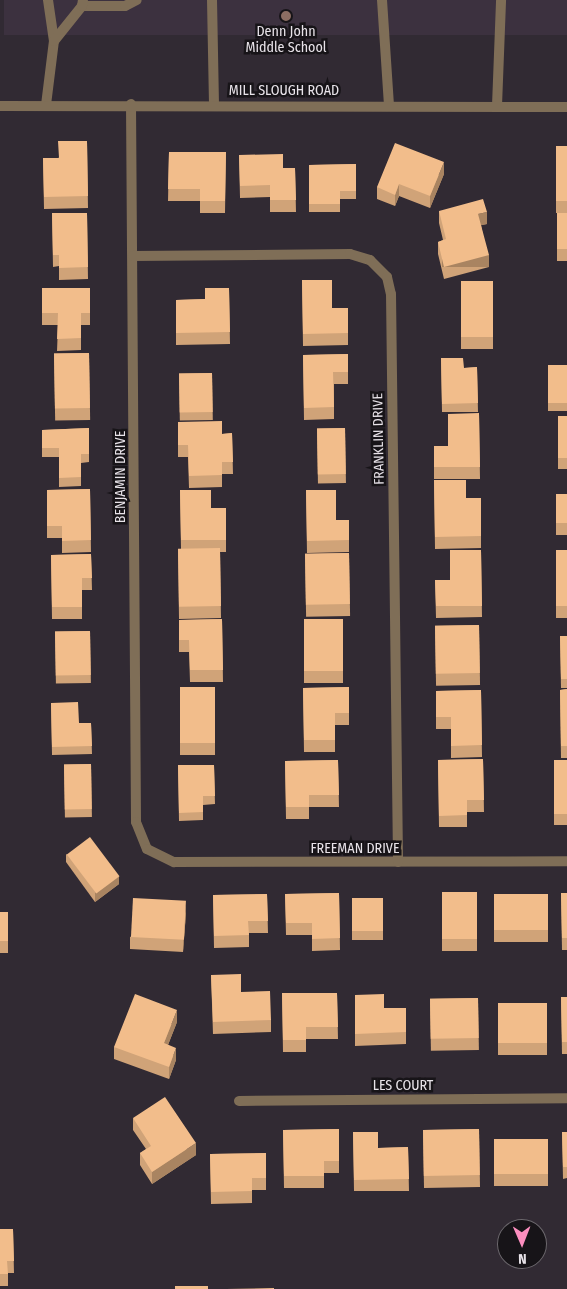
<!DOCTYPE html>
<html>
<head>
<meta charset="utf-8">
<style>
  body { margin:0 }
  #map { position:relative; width:567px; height:1289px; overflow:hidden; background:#312a33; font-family:"Fira Sans Condensed",sans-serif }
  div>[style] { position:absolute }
  .built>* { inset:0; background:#3c313f; transform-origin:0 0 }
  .service>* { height:10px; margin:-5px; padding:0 5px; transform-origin:5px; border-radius:5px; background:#7f6e57 }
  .minor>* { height:10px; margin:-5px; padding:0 5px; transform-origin:5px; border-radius:5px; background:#7f6e57 }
  .tertiary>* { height:10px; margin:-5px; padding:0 5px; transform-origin:5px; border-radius:5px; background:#7f6e57 }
  .wall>* { inset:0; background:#d0a378; transform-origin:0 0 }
  .shaded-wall>* { inset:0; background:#a98461; transform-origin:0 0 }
  .building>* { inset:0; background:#f2bd8b; transform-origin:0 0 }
  .dots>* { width:14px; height:14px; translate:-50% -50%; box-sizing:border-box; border:2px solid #171418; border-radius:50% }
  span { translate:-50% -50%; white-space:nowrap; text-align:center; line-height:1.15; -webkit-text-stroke:5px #171418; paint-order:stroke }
  .poi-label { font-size:14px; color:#e8e3e9 }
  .street-label { font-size:14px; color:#e8e3e9 }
  .north { position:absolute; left:497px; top:1219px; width:50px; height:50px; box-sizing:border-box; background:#171418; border:1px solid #6b676c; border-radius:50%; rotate:179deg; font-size:14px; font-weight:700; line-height:20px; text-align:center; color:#e8e3e9 }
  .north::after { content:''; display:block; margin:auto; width:18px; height:22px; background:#fd8ebf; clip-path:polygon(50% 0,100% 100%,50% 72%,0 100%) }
</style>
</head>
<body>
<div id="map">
  <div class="built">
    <div style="left:4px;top:0;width:563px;height:35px"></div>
  </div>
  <div class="service">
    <div style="left:48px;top:0;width:41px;rotate:81.7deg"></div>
    <div style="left:212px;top:0;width:104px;rotate:88.9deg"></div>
    <div style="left:382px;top:0;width:106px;rotate:86.2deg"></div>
    <div style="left:82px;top:6px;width:43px"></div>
    <div style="left:125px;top:6px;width:13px;rotate:-27deg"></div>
    <div style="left:46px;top:105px;width:64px;rotate:-82.9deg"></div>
    <div style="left:54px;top:41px;width:45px;rotate:-51.3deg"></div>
    <div style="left:82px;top:6px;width:6px;rotate:-81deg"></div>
    <div style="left:497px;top:106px;width:106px;rotate:-87.8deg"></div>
  </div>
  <div class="minor">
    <div style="left:131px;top:104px;width:718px;rotate:89.6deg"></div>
    <div style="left:136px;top:822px;width:29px;rotate:68deg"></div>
    <div style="left:147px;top:849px;width:30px;rotate:26deg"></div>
    <div style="left:174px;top:862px;width:393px;rotate:-0.1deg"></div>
    <div style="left:133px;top:256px;width:217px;rotate:-0.5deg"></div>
    <div style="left:350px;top:254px;width:21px;rotate:17deg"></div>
    <div style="left:370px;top:260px;width:24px;rotate:45deg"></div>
    <div style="left:387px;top:277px;width:17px;rotate:77deg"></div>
    <div style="left:391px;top:294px;width:568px;rotate:89.29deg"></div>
    <div style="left:239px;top:1101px;width:328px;rotate:-0.5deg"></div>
  </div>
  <div class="tertiary">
    <div style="left:0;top:106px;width:567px;rotate:0.1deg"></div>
  </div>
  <div class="wall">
    <div style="clip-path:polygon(87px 141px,88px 208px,44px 209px,43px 158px,58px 158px)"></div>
    <div style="left:556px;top:146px;width:11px;height:67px"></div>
    <div style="clip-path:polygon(169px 152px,226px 152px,225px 213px,200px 213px,200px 201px,168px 201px)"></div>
    <div style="clip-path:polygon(239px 155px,283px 168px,295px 168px,296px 212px,270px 212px,270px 197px,240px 198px)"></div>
    <div style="clip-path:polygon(356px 164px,356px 199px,340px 199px,340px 212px,309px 212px,309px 165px)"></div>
    <div style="clip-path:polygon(444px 174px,430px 208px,399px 196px,395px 206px,377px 199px,377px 187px)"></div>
    <div style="clip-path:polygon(439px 211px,487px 224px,481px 225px,489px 267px,444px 279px,438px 254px,438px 242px,443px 240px,439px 223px)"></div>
    <div style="clip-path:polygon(52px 213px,87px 213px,88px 279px,59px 280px,59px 266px,53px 267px)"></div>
    <div style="left:557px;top:213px;width:10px;height:48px"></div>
    <div style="clip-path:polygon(302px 280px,332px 308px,348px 308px,348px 345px,303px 346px)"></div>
    <div style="left:461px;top:281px;width:32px;height:68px"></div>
    <div style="clip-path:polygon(42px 288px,90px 288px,90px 325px,81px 325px,81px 350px,57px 351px,58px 325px,42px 325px)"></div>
    <div style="clip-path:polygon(229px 288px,230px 344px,176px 345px,176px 300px,205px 299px)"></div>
    <div style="left:89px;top:353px;width:67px;height:35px;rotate:89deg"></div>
    <div style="clip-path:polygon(348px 354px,348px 384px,334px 384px,334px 419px,304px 420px,303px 355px)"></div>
    <div style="clip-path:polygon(441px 358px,464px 368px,477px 367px,478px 412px,442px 412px)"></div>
    <div style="left:548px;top:365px;width:19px;height:46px"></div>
    <div style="left:212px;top:373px;width:47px;height:33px;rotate:89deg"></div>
    <div style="clip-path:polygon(479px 413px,480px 479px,434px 479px,434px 446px,448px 446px)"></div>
    <div style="left:567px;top:416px;width:53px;height:9px;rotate:90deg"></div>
    <div style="clip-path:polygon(178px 422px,222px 434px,232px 433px,233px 474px,222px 474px,222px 487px,189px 488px,188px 457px,178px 457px)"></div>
    <div style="clip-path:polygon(89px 428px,89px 462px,81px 463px,81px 486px,59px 487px,59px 457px,42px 457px,42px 430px)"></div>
    <div style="left:345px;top:428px;width:55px;height:28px;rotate:89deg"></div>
    <div style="clip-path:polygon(434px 480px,466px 498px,481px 498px,481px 548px,435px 549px)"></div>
    <div style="clip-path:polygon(90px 489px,91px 552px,62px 553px,62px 538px,47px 538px,47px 490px)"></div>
    <div style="clip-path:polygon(180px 490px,211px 508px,226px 508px,226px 552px,220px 552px,221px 618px,179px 619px,178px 549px,181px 549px)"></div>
    <div style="clip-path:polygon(306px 490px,336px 520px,349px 520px,349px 552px,307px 553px)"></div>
    <div style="left:556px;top:494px;width:11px;height:41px"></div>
    <div style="clip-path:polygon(481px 550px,482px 617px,436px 618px,435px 580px,450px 580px)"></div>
    <div style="left:556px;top:550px;width:11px;height:68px"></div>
    <div style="left:349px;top:553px;width:63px;height:44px;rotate:89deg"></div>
    <div style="clip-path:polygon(91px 554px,92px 590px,82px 590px,82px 619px,52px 619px,51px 555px)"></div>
    <div style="clip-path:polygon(222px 619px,223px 682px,190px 682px,189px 652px,179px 652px,179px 620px)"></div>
    <div style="left:304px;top:619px;width:39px;height:64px"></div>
    <div style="left:479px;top:625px;width:60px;height:44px;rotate:89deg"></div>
    <div style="left:90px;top:631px;width:52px;height:35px;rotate:89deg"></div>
    <div style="clip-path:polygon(560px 636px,567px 636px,567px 688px,561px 688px)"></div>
    <div style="left:180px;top:687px;width:35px;height:68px"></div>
    <div style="clip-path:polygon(349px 687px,349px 725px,335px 725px,335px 752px,304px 752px,303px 688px)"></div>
    <div style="clip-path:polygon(567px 689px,567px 758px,561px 758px,560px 690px)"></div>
    <div style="clip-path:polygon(481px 690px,482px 757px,451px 758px,451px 729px,436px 729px,436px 691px)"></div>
    <div style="clip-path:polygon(51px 703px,79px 723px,91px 723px,92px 754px,52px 755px)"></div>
    <div style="clip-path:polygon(483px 759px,484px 812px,467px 812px,467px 827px,439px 827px,438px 760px)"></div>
    <div style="clip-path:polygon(338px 760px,339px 807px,309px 807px,309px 819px,286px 819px,285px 761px)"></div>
    <div style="left:554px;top:760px;width:13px;height:65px"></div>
    <div style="left:91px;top:764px;width:53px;height:27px;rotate:89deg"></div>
    <div style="clip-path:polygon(178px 765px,214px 765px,215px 804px,203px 805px,203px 820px,179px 821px)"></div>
    <div style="clip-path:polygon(66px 854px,119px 884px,95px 902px,66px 862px)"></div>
    <div style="left:442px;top:892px;width:35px;height:59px"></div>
    <div style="clip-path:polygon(339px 893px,340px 950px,312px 951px,312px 935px,286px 935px,285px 894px)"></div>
    <div style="clip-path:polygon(561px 893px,567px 893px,567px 950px,562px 950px)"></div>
    <div style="clip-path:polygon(267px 894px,268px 933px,249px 933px,249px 947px,214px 948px,213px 895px)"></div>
    <div style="left:548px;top:894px;width:48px;height:54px;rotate:90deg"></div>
    <div style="left:352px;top:898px;width:31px;height:42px"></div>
    <div style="left:0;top:912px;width:8px;height:41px"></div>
    <div style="clip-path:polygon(186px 913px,183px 952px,130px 949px,130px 937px)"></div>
    <div style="clip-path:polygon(211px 975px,241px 992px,271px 1020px,271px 1032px,213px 1034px)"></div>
    <div style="clip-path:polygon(282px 993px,337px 993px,338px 1039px,306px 1039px,306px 1052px,283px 1052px)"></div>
    <div style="clip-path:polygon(355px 995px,384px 1008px,406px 1008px,406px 1044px,355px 1046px)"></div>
    <div style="clip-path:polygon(561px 997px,567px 997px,567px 1054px,562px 1054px)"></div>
    <div style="left:478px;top:998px;width:52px;height:48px;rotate:89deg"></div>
    <div style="left:498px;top:1003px;width:49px;height:52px"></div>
    <div style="clip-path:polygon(177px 1022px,168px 1045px,176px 1060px,169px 1079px,114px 1059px,114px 1047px)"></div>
    <div style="clip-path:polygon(133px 1118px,196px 1155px,152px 1184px,140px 1165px,140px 1153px,146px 1149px,133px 1130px)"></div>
    <div style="clip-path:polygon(339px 1129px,339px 1173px,324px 1173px,324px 1188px,284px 1188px,283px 1130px)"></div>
    <div style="left:479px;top:1129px;width:58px;height:56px;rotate:89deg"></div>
    <div style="clip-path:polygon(353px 1132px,378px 1148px,408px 1147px,409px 1191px,354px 1191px)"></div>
    <div style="clip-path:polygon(562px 1132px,567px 1132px,567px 1178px,563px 1179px)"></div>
    <div style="left:548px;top:1139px;width:47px;height:54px;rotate:90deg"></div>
    <div style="clip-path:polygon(266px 1153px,266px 1190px,252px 1190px,252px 1203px,211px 1204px,210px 1154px)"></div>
    <div style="clip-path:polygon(0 1229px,13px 1229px,14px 1273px,8px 1273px,8px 1286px,0 1286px)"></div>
  </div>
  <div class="shaded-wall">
    <div style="clip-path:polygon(444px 162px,444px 174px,430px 208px,430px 196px)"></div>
    <div style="clip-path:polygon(399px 184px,399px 196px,395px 206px,395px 195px)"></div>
    <div style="clip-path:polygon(487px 212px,487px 224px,478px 226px,478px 214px)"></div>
    <div style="left:489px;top:255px;width:12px;height:47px;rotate:90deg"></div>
    <div style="clip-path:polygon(119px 876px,119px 884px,95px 902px,95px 893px)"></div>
    <div style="clip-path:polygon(186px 901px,186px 913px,183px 952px,183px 940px)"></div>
    <div style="clip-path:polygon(177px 1010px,177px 1022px,164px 1055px,164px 1043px)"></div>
    <div style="clip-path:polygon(176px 1048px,176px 1060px,169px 1079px,169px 1067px)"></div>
    <div style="clip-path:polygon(196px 1143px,196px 1155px,152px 1184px,152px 1172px)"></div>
  </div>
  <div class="building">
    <div style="clip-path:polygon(58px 141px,87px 141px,88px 196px,44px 197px,43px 158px,59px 158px)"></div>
    <div style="clip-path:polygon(395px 143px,444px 162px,430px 196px,399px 184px,395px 195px,377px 187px)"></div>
    <div style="left:556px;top:146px;width:11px;height:55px"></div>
    <div style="clip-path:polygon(169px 152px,226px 152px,225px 201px,200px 201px,200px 189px,168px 189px)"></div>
    <div style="clip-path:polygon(283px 154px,283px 168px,295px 168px,296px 200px,270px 200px,270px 185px,240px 186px,239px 155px)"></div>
    <div style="clip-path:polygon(356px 164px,356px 191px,340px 191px,340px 204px,309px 204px,309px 165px)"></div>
    <div style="clip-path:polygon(483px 199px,487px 212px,478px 214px,489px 255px,444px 267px,438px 242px,446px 239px,439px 211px)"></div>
    <div style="clip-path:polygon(52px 213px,87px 213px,88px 267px,59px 268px,59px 255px,53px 255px)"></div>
    <div style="left:557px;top:213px;width:10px;height:36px"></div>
    <div style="clip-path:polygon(302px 280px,332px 280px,332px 308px,348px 308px,348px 333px,303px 334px)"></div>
    <div style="left:461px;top:281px;width:32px;height:56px"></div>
    <div style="clip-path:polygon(42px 288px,90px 288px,90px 313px,81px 313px,81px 338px,57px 339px,58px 313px,42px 313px)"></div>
    <div style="clip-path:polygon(205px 288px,229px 288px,230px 332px,176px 333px,176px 300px,205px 299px)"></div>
    <div style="left:89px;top:353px;width:55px;height:35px;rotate:89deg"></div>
    <div style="clip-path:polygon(348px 354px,348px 372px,333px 372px,334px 407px,304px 408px,303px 355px)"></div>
    <div style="clip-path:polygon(441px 358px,463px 358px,464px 368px,477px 367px,478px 403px,442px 404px)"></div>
    <div style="left:548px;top:365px;width:19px;height:38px"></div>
    <div style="left:212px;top:373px;width:39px;height:33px;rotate:89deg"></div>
    <div style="clip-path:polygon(479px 413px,480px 467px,434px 467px,434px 446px,448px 446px,448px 414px)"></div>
    <div style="left:567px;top:416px;width:42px;height:9px;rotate:90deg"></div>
    <div style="clip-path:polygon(222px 421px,222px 434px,232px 433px,233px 462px,222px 462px,222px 475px,189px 476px,188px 445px,178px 445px,178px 422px)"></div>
    <div style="clip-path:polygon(89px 428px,89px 454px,81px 454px,81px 477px,59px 478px,59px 448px,42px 448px,42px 430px)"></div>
    <div style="left:345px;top:428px;width:46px;height:28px;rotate:89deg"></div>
    <div style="clip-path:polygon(434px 480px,466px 480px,466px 498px,481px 498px,481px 536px,435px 537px)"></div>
    <div style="clip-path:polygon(90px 489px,91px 540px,62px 541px,62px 526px,47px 526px,47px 490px)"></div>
    <div style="clip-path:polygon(180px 490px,211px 490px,211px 508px,226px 508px,226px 540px,181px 540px)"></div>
    <div style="clip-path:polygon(306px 490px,336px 490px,336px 520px,349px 520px,349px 540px,307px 541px)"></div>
    <div style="left:556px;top:494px;width:11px;height:29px"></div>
    <div style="left:220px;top:548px;width:58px;height:42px;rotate:89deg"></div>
    <div style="clip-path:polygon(450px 550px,481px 550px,482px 606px,436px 606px,435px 580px,450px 580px)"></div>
    <div style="left:556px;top:550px;width:11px;height:56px"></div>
    <div style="left:349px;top:553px;width:51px;height:44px;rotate:89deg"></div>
    <div style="clip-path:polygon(91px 554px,92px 578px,82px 578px,82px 607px,52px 607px,51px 555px)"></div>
    <div style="clip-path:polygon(222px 619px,223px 670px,190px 670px,189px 640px,179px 640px,179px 620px)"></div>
    <div style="left:304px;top:619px;width:39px;height:52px"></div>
    <div style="left:479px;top:625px;width:48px;height:44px;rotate:89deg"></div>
    <div style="left:90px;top:631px;width:44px;height:35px;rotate:89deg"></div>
    <div style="clip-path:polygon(560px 636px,567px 636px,567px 679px,561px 679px)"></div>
    <div style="left:180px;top:687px;width:35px;height:56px"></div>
    <div style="clip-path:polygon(349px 687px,349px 713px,335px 713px,335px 740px,304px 740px,303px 688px)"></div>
    <div style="clip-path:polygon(567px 689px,567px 746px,561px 746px,560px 690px)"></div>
    <div style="clip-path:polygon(481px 690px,482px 745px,451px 746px,451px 717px,436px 717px,436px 691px)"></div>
    <div style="clip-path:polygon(78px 702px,79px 723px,91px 723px,92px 746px,52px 747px,51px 703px)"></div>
    <div style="clip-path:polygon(483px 759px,484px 800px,467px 800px,467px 815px,439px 816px,438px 760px)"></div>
    <div style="clip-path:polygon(338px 760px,339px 795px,309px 795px,309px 807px,286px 807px,285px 761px)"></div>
    <div style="left:554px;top:760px;width:13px;height:54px"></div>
    <div style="left:91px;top:764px;width:45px;height:27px;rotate:89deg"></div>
    <div style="clip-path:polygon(178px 765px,214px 765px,215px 796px,203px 796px,203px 812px,179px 813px)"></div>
    <div style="left:90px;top:837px;width:49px;height:29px;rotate:53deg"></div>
    <div style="left:442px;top:892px;width:35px;height:47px"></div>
    <div style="clip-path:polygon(339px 893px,340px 938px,312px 939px,312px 923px,286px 923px,285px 894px)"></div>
    <div style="clip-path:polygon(561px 893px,567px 893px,567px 938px,562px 938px)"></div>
    <div style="clip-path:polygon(267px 894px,268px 921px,248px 921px,249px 935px,214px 936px,213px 895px)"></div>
    <div style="left:548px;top:894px;width:36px;height:54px;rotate:90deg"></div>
    <div style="left:133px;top:898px;width:53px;height:39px;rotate:3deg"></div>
    <div style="left:352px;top:898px;width:31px;height:33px"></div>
    <div style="left:0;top:912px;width:8px;height:29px"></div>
    <div style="clip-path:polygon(241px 974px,241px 992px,270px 991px,271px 1020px,213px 1022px,211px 975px)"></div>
    <div style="clip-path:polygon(282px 993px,337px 993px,338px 1027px,306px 1027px,306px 1040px,283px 1040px)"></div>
    <div style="clip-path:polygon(135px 994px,177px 1010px,164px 1043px,176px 1048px,169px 1067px,114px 1047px)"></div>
    <div style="clip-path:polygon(384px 994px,384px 1008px,406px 1008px,406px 1032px,355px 1034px,355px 995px)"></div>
    <div style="clip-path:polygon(561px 997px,567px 997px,567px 1042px,562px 1042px)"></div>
    <div style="left:478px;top:998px;width:40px;height:48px;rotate:89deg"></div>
    <div style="left:498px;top:1003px;width:49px;height:40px"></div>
    <div style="clip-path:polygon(165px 1097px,196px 1143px,152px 1172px,140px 1153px,151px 1146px,133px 1118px)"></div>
    <div style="clip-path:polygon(339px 1129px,339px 1161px,324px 1161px,324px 1176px,284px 1176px,283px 1130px)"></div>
    <div style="left:479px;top:1129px;width:46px;height:56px;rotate:89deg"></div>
    <div style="clip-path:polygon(353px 1132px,378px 1132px,378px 1148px,408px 1147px,409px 1179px,354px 1180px)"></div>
    <div style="clip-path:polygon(562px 1132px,567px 1132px,567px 1167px,563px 1167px)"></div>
    <div style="left:548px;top:1139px;width:35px;height:54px;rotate:90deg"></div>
    <div style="clip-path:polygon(266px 1153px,266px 1178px,252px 1178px,252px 1191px,211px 1192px,210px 1154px)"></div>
    <div style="clip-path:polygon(0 1229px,13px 1229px,14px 1261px,7px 1261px,8px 1274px,0 1274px)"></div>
    <div style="left:175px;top:1286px;width:33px;height:3px"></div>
    <div style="clip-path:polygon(274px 1288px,274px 1289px,226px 1289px)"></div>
  </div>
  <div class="dots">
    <div style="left:286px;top:16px;background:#8d6e63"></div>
  </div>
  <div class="poi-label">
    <span style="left:286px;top:40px">Denn John<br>Middle School</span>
  </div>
  <div class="street-label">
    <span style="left:284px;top:91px">MILL SLOUGH ROAD</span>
    <span style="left:379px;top:439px;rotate:-91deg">FRANKLIN DRIVE</span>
    <span style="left:121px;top:477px;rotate:-90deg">BENJAMIN DRIVE</span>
    <span style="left:355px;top:849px">FREEMAN DRIVE</span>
    <span style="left:403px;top:1086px">LES COURT</span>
  </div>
  <div class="north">N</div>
</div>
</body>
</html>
